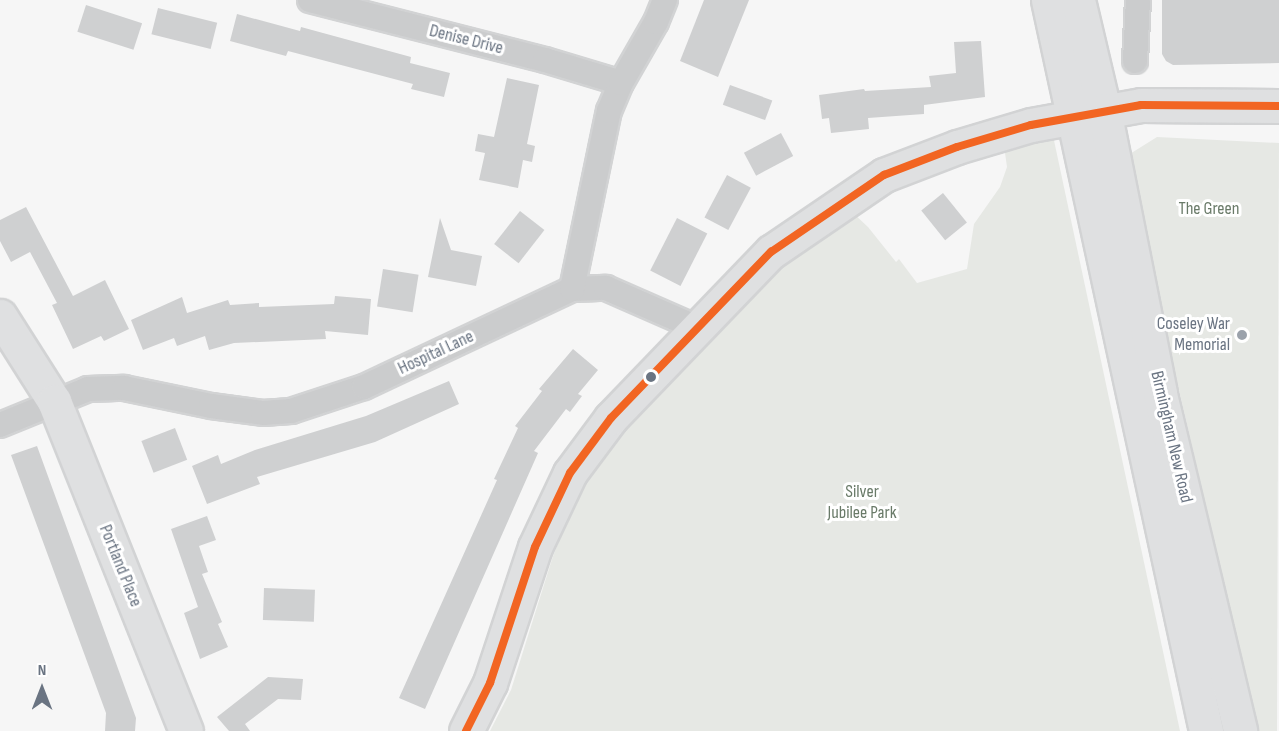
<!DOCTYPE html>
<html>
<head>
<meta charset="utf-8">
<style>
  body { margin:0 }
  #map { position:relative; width:1279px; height:731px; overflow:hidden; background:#f6f6f6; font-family:"Sofia Sans Condensed",sans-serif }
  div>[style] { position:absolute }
  .green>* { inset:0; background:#e6e8e4 }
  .building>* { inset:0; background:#cfd0d1; transform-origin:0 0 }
  .roads { filter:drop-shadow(2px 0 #d2d3d4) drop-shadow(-2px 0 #d2d3d4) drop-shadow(0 2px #d2d3d4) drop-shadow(0 -2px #d2d3d4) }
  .street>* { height:24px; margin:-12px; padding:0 12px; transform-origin:12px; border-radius:12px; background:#cbcccd }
  .secondary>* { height:33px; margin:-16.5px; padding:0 16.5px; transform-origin:16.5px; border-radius:16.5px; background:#dfe0e1 }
  .highway>* { height:33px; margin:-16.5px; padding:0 16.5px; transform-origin:16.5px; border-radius:16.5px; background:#dfe0e1 }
  .bus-1>* { height:8px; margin:-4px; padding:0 4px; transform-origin:4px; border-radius:4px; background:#f26522 }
  .dots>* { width:16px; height:16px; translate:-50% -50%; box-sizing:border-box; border:3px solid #fff; border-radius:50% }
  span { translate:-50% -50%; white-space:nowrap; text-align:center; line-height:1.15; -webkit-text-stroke:6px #fff; paint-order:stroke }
  .street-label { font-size:18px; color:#6a7482 }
  .park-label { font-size:18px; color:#697a68 }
  .poi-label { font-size:18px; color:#6a7482 }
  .right { translate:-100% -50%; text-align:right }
  .north { position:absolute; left:12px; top:659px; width:60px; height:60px; -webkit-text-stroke:4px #fff; paint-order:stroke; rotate:0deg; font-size:16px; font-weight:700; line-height:24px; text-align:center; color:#6a7482 }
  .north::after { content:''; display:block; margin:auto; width:21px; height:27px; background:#6a7482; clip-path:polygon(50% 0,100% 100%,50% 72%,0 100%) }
</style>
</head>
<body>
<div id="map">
  <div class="green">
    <div style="clip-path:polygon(1052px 131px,1180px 731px,490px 731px,511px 690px,553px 556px,582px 486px,620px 432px,780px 261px,853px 213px,868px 227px,896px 262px,899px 259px,917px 283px,967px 269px,974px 224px,1000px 187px,1007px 167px,1003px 139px)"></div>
    <div style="clip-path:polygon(1157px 137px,1279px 143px,1277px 731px,1258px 731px,1125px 157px)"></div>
  </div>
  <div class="building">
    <div style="clip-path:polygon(704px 0,749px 0,718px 77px,680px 61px)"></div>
    <div style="clip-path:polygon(1162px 0,1279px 0,1279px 63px,1173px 65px,1166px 61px,1162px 54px)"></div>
    <div style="left:86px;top:5px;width:59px;height:28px;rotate:18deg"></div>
    <div style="left:158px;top:8px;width:61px;height:27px;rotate:14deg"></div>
    <div style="clip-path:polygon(237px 14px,300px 31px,301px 27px,411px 57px,410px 63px,450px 73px,444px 97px,411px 89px,413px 84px,288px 51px,286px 56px,230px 41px)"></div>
    <div style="clip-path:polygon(981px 41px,985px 97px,924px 105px,924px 114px,868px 118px,869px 129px,831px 133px,829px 118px,822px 119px,819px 95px,864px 89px,865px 91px,931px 87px,929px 76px,956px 73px,954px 42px)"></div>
    <div style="clip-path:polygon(507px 78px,539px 85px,527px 144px,535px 146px,532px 162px,523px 160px,518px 188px,479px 180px,485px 153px,475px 151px,478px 134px,494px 137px)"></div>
    <div style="left:730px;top:85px;width:45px;height:21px;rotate:20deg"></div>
    <div style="left:781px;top:133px;width:26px;height:42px;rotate:62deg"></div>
    <div style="left:727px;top:175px;width:27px;height:48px;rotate:28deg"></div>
    <div style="left:943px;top:193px;width:38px;height:28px;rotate:51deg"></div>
    <div style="clip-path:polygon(26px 207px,73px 296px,105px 280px,129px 329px,104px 341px,101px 336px,73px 349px,52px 305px,57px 303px,30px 252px,11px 262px,0 241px,0 220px)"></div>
    <div style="left:520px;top:211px;width:31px;height:42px;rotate:38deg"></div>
    <div style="clip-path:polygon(440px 218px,451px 250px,482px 256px,476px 286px,428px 277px)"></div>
    <div style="left:677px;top:218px;width:34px;height:59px;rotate:27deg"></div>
    <div style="left:383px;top:269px;width:36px;height:38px;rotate:9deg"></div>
    <div style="clip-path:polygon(335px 296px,371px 299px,368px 335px,325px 331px,326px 339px,234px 343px,209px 350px,205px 336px,177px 346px,174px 338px,143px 350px,131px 320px,182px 297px,187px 313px,228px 300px,230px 305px,259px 303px,259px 307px,334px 304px)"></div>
    <div style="clip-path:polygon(573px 349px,598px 370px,578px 394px,582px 396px,570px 412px,566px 409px,534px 451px,538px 453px,425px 709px,399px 698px,497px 480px,494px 479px,518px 428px,515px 426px,542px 391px,539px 389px)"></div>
    <div style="clip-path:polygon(449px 381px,459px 404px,375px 442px,257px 477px,260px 484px,207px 504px,192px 466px,218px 455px,221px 464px,255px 450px,366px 416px)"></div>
    <div style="left:175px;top:428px;width:34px;height:36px;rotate:69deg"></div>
    <div style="clip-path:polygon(37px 446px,136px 718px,135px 731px,105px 731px,106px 713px,11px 455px)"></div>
    <div style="clip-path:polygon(207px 516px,216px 540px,199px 546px,208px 572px,202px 574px,222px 622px,218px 624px,228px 647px,200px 659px,184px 613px,198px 607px,171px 529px)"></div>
    <div style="left:264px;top:588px;width:51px;height:32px;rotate:2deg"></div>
    <div style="clip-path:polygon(268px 677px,303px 679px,301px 700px,278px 699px,245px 724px,250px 731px,229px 731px,217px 717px)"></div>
  </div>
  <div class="roads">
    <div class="street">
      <div style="left:310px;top:0;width:243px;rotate:14.3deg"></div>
      <div style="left:545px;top:60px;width:79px;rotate:16.8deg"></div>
      <div style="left:1135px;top:61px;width:61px;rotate:-87.2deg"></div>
      <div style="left:572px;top:289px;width:34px;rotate:-2deg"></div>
      <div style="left:606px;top:288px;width:99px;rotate:23.7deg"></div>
      <div style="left:0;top:425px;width:95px;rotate:-22.2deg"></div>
      <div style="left:88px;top:389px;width:36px;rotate:-2deg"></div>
      <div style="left:124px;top:388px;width:89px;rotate:11.7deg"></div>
      <div style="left:211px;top:406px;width:52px;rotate:7.7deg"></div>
      <div style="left:263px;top:413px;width:28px;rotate:-4deg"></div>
      <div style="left:291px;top:411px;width:77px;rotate:-18.2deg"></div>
      <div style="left:364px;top:387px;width:230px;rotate:-25.2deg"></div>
      <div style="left:572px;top:289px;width:182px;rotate:-78.3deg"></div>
      <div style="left:609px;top:111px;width:30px;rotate:-67deg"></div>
      <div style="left:621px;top:83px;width:70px;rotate:-60.2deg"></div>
      <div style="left:656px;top:22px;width:24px;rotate:-68deg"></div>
    </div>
    <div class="secondary">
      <div style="left:0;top:316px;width:101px;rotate:57.6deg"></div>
      <div style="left:54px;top:401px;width:355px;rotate:68.2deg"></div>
      <div style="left:466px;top:731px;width:54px;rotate:-63.4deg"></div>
      <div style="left:490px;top:683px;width:143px;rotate:-71.7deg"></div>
      <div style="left:535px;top:547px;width:82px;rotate:-64.7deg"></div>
      <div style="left:570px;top:473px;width:69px;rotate:-53.3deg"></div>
      <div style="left:611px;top:418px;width:231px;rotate:-46.1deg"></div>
      <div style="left:771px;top:252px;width:137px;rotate:-34.3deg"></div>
      <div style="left:884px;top:175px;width:78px;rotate:-21deg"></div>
      <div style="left:957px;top:147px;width:77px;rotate:-16.6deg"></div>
      <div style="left:1031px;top:125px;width:112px;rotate:-10.3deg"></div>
      <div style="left:1141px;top:105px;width:138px;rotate:0.4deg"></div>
    </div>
    <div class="highway">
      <div style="left:1048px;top:0;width:748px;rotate:77.8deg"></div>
      <div style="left:1078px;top:0;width:113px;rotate:76.7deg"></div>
      <div style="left:1104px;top:110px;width:289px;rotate:78.8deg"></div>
      <div style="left:1160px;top:394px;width:346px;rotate:76.6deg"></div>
    </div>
  </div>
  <div class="bus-1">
    <div style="left:466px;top:731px;width:54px;rotate:-63.4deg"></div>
    <div style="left:490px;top:683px;width:143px;rotate:-71.7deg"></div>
    <div style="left:535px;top:547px;width:82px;rotate:-64.7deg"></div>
    <div style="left:570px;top:473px;width:69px;rotate:-53.3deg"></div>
    <div style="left:611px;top:418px;width:231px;rotate:-46.1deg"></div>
    <div style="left:771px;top:252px;width:137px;rotate:-34.3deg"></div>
    <div style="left:884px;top:175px;width:78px;rotate:-21deg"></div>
    <div style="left:957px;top:147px;width:77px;rotate:-16.6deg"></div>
    <div style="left:1031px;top:125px;width:112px;rotate:-10.3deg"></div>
    <div style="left:1141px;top:105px;width:138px;rotate:0.4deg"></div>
  </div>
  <div class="dots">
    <div style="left:1242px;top:335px;background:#9ba2ab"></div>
    <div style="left:651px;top:377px;background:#6a7482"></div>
  </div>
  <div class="street-label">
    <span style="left:466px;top:40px;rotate:14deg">Denise Drive</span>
    <span style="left:436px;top:353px;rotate:-25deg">Hospital Lane</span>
    <span style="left:1171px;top:437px;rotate:77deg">Birmingham New Road</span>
    <span style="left:120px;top:566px;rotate:68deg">Portland Place</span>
  </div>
  <div class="park-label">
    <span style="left:1209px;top:209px">The Green</span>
    <span style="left:862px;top:503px">Silver<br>Jubilee Park</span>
  </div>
  <div class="poi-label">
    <span class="right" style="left:1230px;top:335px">Coseley War<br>Memorial</span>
  </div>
  <div class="north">N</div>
</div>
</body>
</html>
